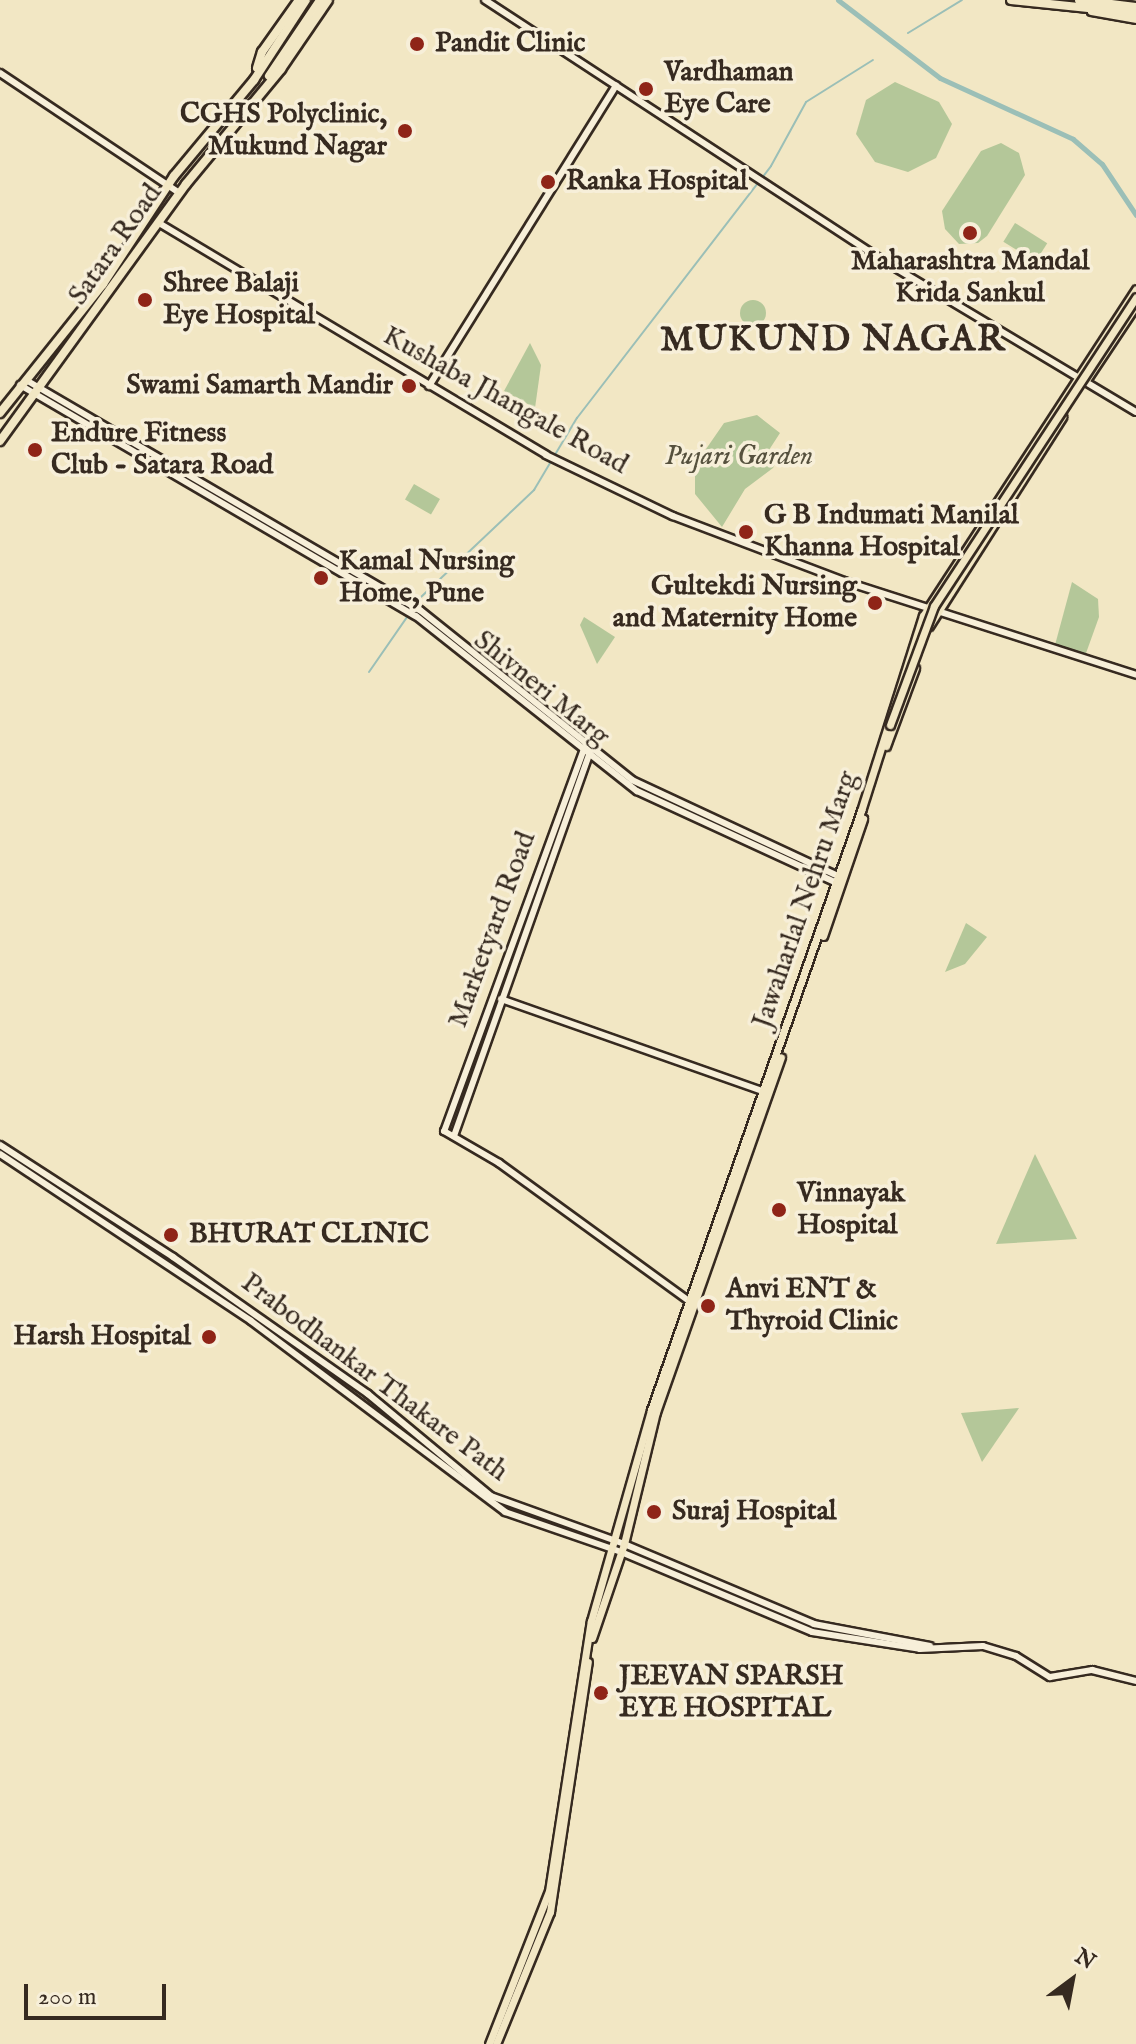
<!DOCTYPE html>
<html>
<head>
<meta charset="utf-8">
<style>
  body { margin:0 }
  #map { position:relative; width:1136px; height:2044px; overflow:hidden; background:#f2e7c4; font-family:"IM FELL English",serif }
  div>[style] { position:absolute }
  .green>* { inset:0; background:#b4c799; transform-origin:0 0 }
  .round { border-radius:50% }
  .stream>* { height:2px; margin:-1px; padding:0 1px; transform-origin:1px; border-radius:1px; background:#9bbfb7 }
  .canal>* { height:5px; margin:-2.5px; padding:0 2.5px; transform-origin:2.5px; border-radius:2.5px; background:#9bbfb7 }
  .roads { filter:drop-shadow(2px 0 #362a20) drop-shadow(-2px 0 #362a20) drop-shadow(0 2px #362a20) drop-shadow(0 -2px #362a20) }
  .secondary>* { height:6px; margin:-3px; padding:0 3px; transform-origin:3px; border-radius:3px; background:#f7efd9 }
  .primary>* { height:7px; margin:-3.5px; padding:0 3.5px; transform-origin:3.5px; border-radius:3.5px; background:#f2e7c4 }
  .highway>* { height:8px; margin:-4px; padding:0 4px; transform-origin:4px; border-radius:4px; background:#f2e7c4 }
  .bridges { filter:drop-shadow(2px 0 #362a20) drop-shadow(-2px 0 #362a20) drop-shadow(0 2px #362a20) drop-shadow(0 -2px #362a20) }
  .primary-bridge>* { height:7px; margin:-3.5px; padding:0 3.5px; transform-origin:3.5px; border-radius:3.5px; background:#f2e7c4 }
  .dots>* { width:22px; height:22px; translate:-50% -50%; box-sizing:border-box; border:4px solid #f7efd9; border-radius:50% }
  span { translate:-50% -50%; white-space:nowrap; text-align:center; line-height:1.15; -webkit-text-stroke:7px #f7efd9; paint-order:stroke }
  .poi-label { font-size:28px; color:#362a20; font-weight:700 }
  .left { translate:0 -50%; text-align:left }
  .right { translate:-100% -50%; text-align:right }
  .street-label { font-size:28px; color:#362a20 }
  .park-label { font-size:28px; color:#56513e; font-style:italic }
  .district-label { font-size:36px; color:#362a20; font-weight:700; letter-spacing:2px }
  .north { position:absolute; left:1032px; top:1940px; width:80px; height:80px; -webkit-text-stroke:6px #f7efd9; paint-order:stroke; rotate:32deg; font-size:22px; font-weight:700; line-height:32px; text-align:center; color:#362a20 }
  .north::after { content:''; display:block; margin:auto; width:28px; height:36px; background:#362a20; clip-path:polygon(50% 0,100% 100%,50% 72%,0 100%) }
  .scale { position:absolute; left:24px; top:1984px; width:142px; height:36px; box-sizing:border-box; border:4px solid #362a20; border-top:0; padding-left:10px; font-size:24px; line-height:28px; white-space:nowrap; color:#362a20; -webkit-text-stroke:6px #f7efd9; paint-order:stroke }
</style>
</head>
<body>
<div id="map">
  <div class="green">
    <div style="clip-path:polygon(895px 82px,939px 102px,952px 124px,936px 158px,908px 172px,875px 162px,856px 134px,866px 100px)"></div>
    <div style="clip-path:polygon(1001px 143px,1019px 153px,1025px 175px,987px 236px,978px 243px,959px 244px,945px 229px,942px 211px,981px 151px)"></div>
    <div style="left:1015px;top:223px;width:38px;height:22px;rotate:32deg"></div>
    <div class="round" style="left:740px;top:300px;width:26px;height:26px"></div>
    <div style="clip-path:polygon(530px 343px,541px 365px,535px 408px,504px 391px)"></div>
    <div style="clip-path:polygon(757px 415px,780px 433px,769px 450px,779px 457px,773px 468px,745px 489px,722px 527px,695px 494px,695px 465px,724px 423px)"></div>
    <div style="left:414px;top:484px;width:30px;height:18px;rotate:30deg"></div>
    <div style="clip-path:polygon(1072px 582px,1098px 599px,1099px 617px,1085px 656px,1055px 645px)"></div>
    <div style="clip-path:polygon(584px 617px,615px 637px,597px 664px,580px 625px)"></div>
    <div style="clip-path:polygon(966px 923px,987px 937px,965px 964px,945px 972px)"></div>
    <div style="clip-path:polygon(1035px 1154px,1077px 1239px,996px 1244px)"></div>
    <div style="clip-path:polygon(1019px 1408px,982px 1462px,961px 1413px)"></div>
  </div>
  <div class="stream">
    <div style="left:908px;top:33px;width:63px;rotate:-31.4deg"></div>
    <div style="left:369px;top:672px;width:91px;rotate:-55.3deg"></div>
    <div style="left:421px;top:597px;width:156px;rotate:-43.4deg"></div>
    <div style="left:534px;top:490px;width:84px;rotate:-59.2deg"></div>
    <div style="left:577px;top:418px;width:318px;rotate:-52.4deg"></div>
    <div style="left:771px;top:166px;width:73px;rotate:-61.3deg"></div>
    <div style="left:806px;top:102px;width:79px;rotate:-32.1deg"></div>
  </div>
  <div class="canal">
    <div style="left:838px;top:0;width:128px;rotate:37.4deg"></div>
    <div style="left:940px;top:78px;width:146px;rotate:24.6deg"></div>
    <div style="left:1073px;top:139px;width:38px;rotate:41deg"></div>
    <div style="left:1102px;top:164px;width:61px;rotate:56.3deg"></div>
  </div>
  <div class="roads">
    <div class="secondary">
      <div style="left:485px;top:0;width:486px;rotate:33.2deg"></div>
      <div style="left:892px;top:266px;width:284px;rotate:30.9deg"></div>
      <div style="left:0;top:73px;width:216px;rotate:33.8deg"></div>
      <div style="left:159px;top:223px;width:451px;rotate:30.9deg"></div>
      <div style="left:546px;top:455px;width:141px;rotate:25.7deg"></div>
      <div style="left:673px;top:516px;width:183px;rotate:20.8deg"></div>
      <div style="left:844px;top:581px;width:307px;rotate:17.8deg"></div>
      <div style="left:26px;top:380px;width:456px;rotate:30.3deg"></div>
      <div style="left:420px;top:610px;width:272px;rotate:38.7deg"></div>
      <div style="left:632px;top:780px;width:232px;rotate:25deg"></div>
      <div style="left:20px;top:385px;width:458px;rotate:30.3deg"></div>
      <div style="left:416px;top:616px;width:282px;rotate:38.4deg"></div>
      <div style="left:637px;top:791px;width:220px;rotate:24.7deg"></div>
      <div style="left:429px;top:386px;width:354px;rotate:-58.1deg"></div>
      <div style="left:584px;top:749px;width:407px;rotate:110.1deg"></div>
      <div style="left:444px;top:1131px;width:64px;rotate:30.2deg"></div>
      <div style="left:499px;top:1163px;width:238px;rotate:36deg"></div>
      <div style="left:501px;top:999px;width:280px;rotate:19.4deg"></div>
      <div style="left:454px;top:1136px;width:406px;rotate:-70.5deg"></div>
      <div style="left:0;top:1145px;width:206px;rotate:32.9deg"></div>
      <div style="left:173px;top:1257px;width:238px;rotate:35.1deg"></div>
      <div style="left:368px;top:1394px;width:160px;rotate:39.7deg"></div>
      <div style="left:491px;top:1496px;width:141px;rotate:19.8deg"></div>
      <div style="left:624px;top:1544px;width:206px;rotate:22.8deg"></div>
      <div style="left:814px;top:1624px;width:118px;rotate:10.7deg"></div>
      <div style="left:0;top:1154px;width:301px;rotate:33.6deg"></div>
      <div style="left:251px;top:1321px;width:318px;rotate:36.9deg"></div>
      <div style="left:505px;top:1512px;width:123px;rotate:19deg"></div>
      <div style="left:621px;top:1552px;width:207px;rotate:22.7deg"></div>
      <div style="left:812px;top:1632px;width:109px;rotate:8.9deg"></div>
      <div style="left:920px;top:1649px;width:63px;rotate:-2.7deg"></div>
      <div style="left:983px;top:1646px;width:34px;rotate:17deg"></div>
      <div style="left:1016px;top:1656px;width:40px;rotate:32deg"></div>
      <div style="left:1050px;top:1677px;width:43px;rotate:-9.5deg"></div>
      <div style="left:1092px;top:1670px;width:45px;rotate:14deg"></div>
    </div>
    <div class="primary">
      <div style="left:1091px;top:11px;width:46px;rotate:10.1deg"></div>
      <div style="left:1086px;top:380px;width:90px;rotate:-56.3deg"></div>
      <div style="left:929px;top:626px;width:248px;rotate:-57.5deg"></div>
      <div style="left:886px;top:746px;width:83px;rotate:-69.6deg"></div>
      <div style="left:823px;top:936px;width:124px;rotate:-71.1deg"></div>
      <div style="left:592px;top:1638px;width:99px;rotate:-71.2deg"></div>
      <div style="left:624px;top:1544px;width:136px;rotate:-76.4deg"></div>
      <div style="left:656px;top:1412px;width:376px;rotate:-70.6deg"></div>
      <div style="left:489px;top:2044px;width:164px;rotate:-68.6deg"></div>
      <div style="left:549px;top:1891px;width:273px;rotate:-81.2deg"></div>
      <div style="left:591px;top:1621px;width:219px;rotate:-74.1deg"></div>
      <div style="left:651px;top:1410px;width:635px;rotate:-70.68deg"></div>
      <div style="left:861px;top:811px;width:205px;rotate:-72.4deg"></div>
      <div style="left:923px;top:616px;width:390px;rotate:-56.9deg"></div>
      <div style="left:496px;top:2044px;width:143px;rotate:-67.8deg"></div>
      <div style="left:550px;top:1912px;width:253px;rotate:-81.4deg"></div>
    </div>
    <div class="highway">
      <div style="left:1011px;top:0;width:126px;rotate:5.9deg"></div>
      <div style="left:1079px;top:0;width:57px;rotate:7deg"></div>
      <div style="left:257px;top:68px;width:17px;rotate:-73deg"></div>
      <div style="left:262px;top:52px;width:64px;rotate:-54.6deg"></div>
      <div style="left:269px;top:76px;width:92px;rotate:-56.1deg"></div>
      <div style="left:0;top:413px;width:165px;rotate:-51.4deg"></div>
      <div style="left:103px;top:284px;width:129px;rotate:-56.7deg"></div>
      <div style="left:174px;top:176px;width:125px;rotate:-50.2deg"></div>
      <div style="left:254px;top:80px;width:95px;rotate:-57deg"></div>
      <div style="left:0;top:441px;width:317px;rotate:-54.1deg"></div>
      <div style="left:186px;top:184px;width:149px;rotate:-50.4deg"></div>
      <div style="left:281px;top:69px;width:83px;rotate:-55.7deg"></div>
    </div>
  </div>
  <div class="bridges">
    <div class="primary-bridge">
      <div style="left:890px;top:725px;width:127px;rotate:-69.7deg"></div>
      <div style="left:934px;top:606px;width:369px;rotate:-56.8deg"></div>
    </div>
  </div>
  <div class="dots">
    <div style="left:417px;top:44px;background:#8f2418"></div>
    <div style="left:646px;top:89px;background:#8f2418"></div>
    <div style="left:405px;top:131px;background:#8f2418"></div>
    <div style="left:548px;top:182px;background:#8f2418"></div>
    <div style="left:970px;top:233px;background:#8f2418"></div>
    <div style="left:145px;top:300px;background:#8f2418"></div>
    <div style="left:409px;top:386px;background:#8f2418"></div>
    <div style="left:35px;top:450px;background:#8f2418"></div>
    <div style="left:746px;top:532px;background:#8f2418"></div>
    <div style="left:321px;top:578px;background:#8f2418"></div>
    <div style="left:875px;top:603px;background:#8f2418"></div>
    <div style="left:779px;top:1210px;background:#8f2418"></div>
    <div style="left:171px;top:1235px;background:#8f2418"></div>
    <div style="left:708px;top:1306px;background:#8f2418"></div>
    <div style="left:209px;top:1337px;background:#8f2418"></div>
    <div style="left:654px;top:1512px;background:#8f2418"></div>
    <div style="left:601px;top:1693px;background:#8f2418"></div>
  </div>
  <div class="poi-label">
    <span class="left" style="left:435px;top:44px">Pandit Clinic</span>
    <span class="left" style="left:664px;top:89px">Vardhaman<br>Eye Care</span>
    <span class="right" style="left:387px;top:131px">CGHS Polyclinic,<br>Mukund Nagar</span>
    <span class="left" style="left:566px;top:182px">Ranka Hospital</span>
    <span style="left:970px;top:278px">Maharashtra Mandal<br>Krida Sankul</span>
    <span class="left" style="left:163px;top:300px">Shree Balaji<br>Eye Hospital</span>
    <span class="right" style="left:393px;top:386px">Swami Samarth Mandir</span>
    <span class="left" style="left:51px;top:450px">Endure Fitness<br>Club - Satara Road</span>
    <span class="left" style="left:764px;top:532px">G B Indumati Manilal<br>Khanna Hospital</span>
    <span class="left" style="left:339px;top:578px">Kamal Nursing<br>Home, Pune</span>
    <span class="right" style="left:857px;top:603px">Gultekdi Nursing<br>and Maternity Home</span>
    <span class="left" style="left:797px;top:1210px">Vinnayak<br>Hospital</span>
    <span class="left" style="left:189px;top:1235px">BHURAT CLINIC</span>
    <span class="left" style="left:726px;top:1306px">Anvi ENT &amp;<br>Thyroid Clinic</span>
    <span class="right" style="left:191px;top:1337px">Harsh Hospital</span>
    <span class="left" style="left:672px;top:1512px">Suraj Hospital</span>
    <span class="left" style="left:619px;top:1693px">JEEVAN SPARSH<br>EYE HOSPITAL</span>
  </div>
  <div class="street-label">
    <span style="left:116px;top:245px;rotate:-55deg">Satara Road</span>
    <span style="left:505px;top:401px;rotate:29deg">Kushaba Jhangale Road</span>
    <span style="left:541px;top:689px;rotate:39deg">Shivneri Marg</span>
    <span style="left:806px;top:900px;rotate:-71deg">Jawaharlal Nehru Marg</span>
    <span style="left:493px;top:930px;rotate:-70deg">Marketyard Road</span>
    <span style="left:374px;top:1378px;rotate:37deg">Prabodhankar Thakare Path</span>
  </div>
  <div class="park-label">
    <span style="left:739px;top:457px">Pujari Garden</span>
  </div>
  <div class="district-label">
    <span style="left:833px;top:341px">MUKUND NAGAR</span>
  </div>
  <div class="north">N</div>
  <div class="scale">200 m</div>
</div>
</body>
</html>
